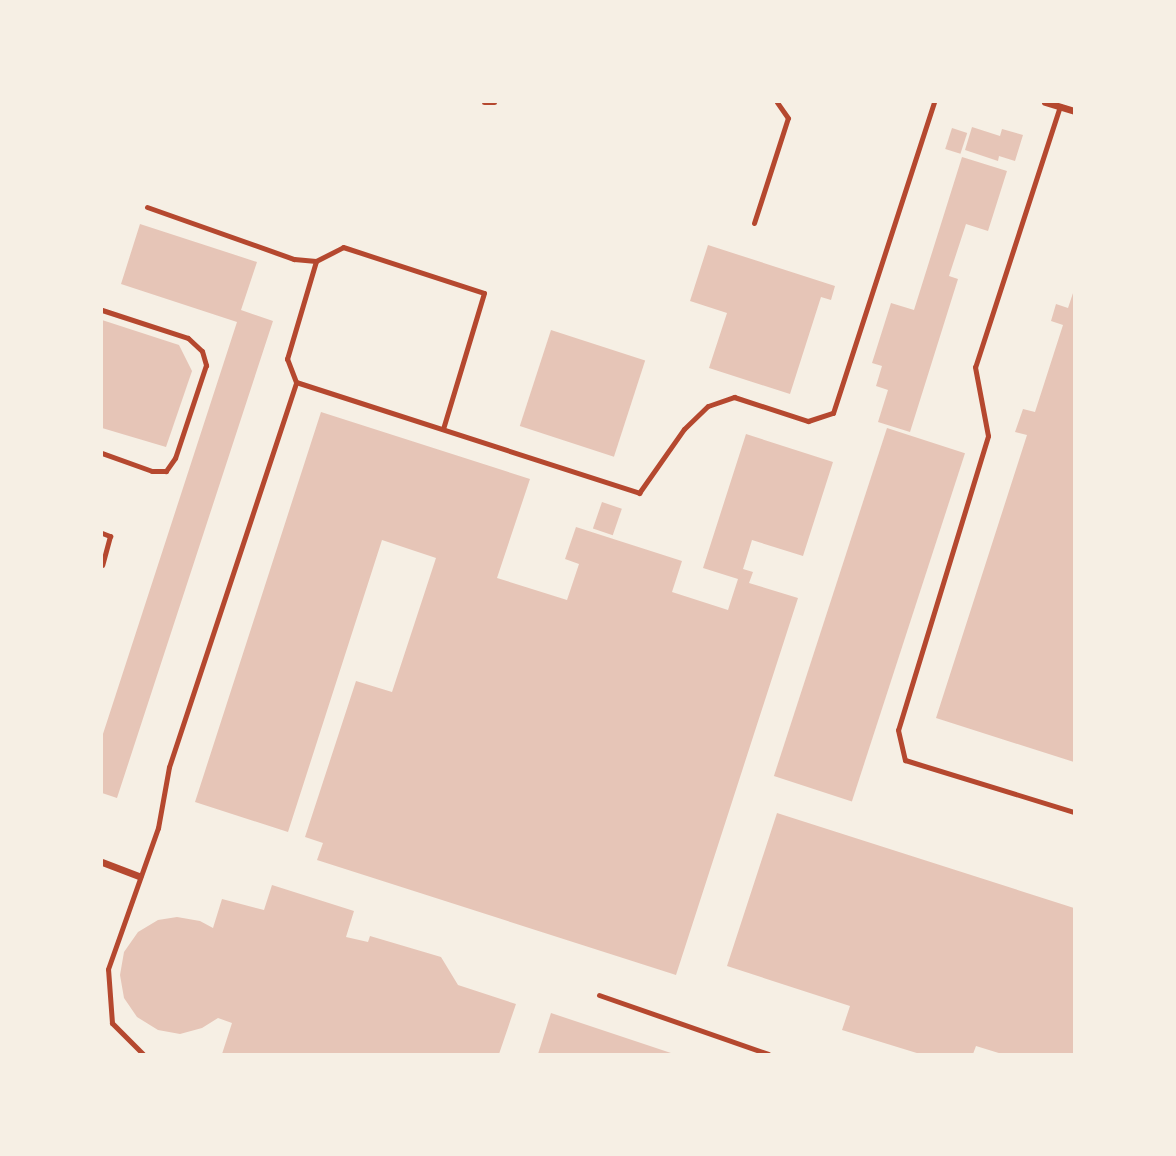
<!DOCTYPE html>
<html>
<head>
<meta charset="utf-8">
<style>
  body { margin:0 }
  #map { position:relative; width:1176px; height:1156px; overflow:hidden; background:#f6efe4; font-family:"Titillium Web",sans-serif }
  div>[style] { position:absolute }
  .building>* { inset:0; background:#e6c5b7; transform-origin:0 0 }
  .service>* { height:5px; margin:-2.5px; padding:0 2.5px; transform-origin:2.5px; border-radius:2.5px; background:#b5482f }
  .minor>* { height:7px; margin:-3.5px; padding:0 3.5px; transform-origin:3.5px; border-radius:3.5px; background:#b5482f }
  span { translate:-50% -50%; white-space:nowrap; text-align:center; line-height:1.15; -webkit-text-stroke:5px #f6efe4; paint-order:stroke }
  .frame { position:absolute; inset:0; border:103px solid #f6efe4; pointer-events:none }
</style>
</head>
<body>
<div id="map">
  <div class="building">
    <div style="clip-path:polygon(972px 127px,1000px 136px,1002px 129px,1023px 135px,1015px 161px,999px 156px,998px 161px,965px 150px)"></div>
    <div style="left:952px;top:128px;width:16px;height:22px;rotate:18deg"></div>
    <div style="clip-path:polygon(962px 157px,1007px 171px,988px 231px,966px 224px,949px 276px,958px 279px,910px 432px,878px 422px,888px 390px,876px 386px,882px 366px,872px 363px,891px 303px,914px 310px)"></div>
    <div style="clip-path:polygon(140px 224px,257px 262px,241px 310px,273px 321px,117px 798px,102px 793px,102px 737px,237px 322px,121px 284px)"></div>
    <div style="clip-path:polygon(708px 245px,835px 286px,831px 300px,821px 297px,790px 394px,709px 368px,727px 313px,690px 301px)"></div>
    <div style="clip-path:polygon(1074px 290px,1074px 762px,936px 718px,1027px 435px,1015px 432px,1023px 409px,1035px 412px,1063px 325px,1051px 321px,1056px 304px,1068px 308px)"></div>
    <div style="clip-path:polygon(102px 320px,179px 345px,192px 371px,166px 447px,102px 428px)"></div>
    <div style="left:551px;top:330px;width:99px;height:101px;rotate:18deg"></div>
    <div style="clip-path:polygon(321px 412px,530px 479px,497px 578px,567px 600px,579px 564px,565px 559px,576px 527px,682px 561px,672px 592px,728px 610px,738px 579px,703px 568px,746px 434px,833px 462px,803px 556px,752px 540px,743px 569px,753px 572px,749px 583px,798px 598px,676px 975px,317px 860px,323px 843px,305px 837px,356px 681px,392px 692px,436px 558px,382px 540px,288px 832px,195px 802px)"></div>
    <div style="left:887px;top:428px;width:82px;height:366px;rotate:18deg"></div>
    <div style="left:602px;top:502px;width:21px;height:28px;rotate:19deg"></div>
    <div style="clip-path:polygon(777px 813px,1074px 908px,1074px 1054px,1002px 1054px,976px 1046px,973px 1054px,920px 1054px,842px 1030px,850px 1006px,727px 966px)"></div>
    <div style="clip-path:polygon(272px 885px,354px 911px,346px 937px,368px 942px,370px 936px,441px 957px,458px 985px,516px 1004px,499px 1054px,222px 1054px,232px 1023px,218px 1018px,202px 1028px,180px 1034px,158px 1030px,137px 1017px,124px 998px,120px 975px,124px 952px,138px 932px,158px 920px,177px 917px,200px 921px,213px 928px,222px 899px,264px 910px)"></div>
    <div style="clip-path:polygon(551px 1013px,674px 1054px,538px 1054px)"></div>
  </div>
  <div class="service">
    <div style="left:484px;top:102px;width:10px"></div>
    <div style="left:1060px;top:106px;width:274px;rotate:108deg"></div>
    <div style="left:975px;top:367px;width:70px;rotate:79.3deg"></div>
    <div style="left:988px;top:436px;width:307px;rotate:107deg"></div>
    <div style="left:898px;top:730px;width:31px;rotate:77deg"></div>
    <div style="left:905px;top:760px;width:177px;rotate:17.1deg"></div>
    <div style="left:147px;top:207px;width:156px;rotate:19.5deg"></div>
    <div style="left:294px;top:259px;width:22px;rotate:5deg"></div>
    <div style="left:316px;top:261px;width:30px;rotate:-27deg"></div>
    <div style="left:343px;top:247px;width:148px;rotate:18.1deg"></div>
    <div style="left:484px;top:293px;width:142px;rotate:106.8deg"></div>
    <div style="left:754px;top:223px;width:110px;rotate:-72.1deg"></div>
    <div style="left:788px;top:118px;width:19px;rotate:-125deg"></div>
    <div style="left:102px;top:310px;width:90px;rotate:18deg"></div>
    <div style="left:188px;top:338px;width:19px;rotate:43deg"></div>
    <div style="left:202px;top:351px;width:15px;rotate:74deg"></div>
    <div style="left:206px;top:365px;width:98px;rotate:108.4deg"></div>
    <div style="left:175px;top:458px;width:16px;rotate:125deg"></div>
    <div style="left:166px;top:471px;width:14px;rotate:180deg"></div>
    <div style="left:152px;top:471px;width:53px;rotate:-160.2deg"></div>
    <div style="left:296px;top:382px;width:25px;rotate:-111deg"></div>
    <div style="left:287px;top:359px;width:102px;rotate:-73.5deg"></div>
    <div style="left:102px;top:533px;width:9px;rotate:21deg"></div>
    <div style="left:110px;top:536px;width:30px;rotate:105deg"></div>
    <div style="left:599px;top:995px;width:179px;rotate:19.2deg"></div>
    <div style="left:143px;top:1054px;width:44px;rotate:-135deg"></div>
    <div style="left:112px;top:1023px;width:54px;rotate:-94.2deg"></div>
    <div style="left:108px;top:969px;width:150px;rotate:-70.5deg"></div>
    <div style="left:158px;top:828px;width:62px;rotate:-79.8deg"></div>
    <div style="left:169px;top:767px;width:405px;rotate:-71.7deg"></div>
    <div style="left:296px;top:382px;width:361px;rotate:17.9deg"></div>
    <div style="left:639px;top:493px;width:78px;rotate:-54.9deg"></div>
    <div style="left:684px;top:429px;width:33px;rotate:-44deg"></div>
    <div style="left:708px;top:406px;width:28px;rotate:-19deg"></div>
    <div style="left:734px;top:397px;width:78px;rotate:18deg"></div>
    <div style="left:808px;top:421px;width:26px;rotate:-18deg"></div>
    <div style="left:833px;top:413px;width:327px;rotate:-72deg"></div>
  </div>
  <div class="minor">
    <div style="left:1045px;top:102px;width:30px;rotate:17deg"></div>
    <div style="left:102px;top:862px;width:40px;rotate:21deg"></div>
  </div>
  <div class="frame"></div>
</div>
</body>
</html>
